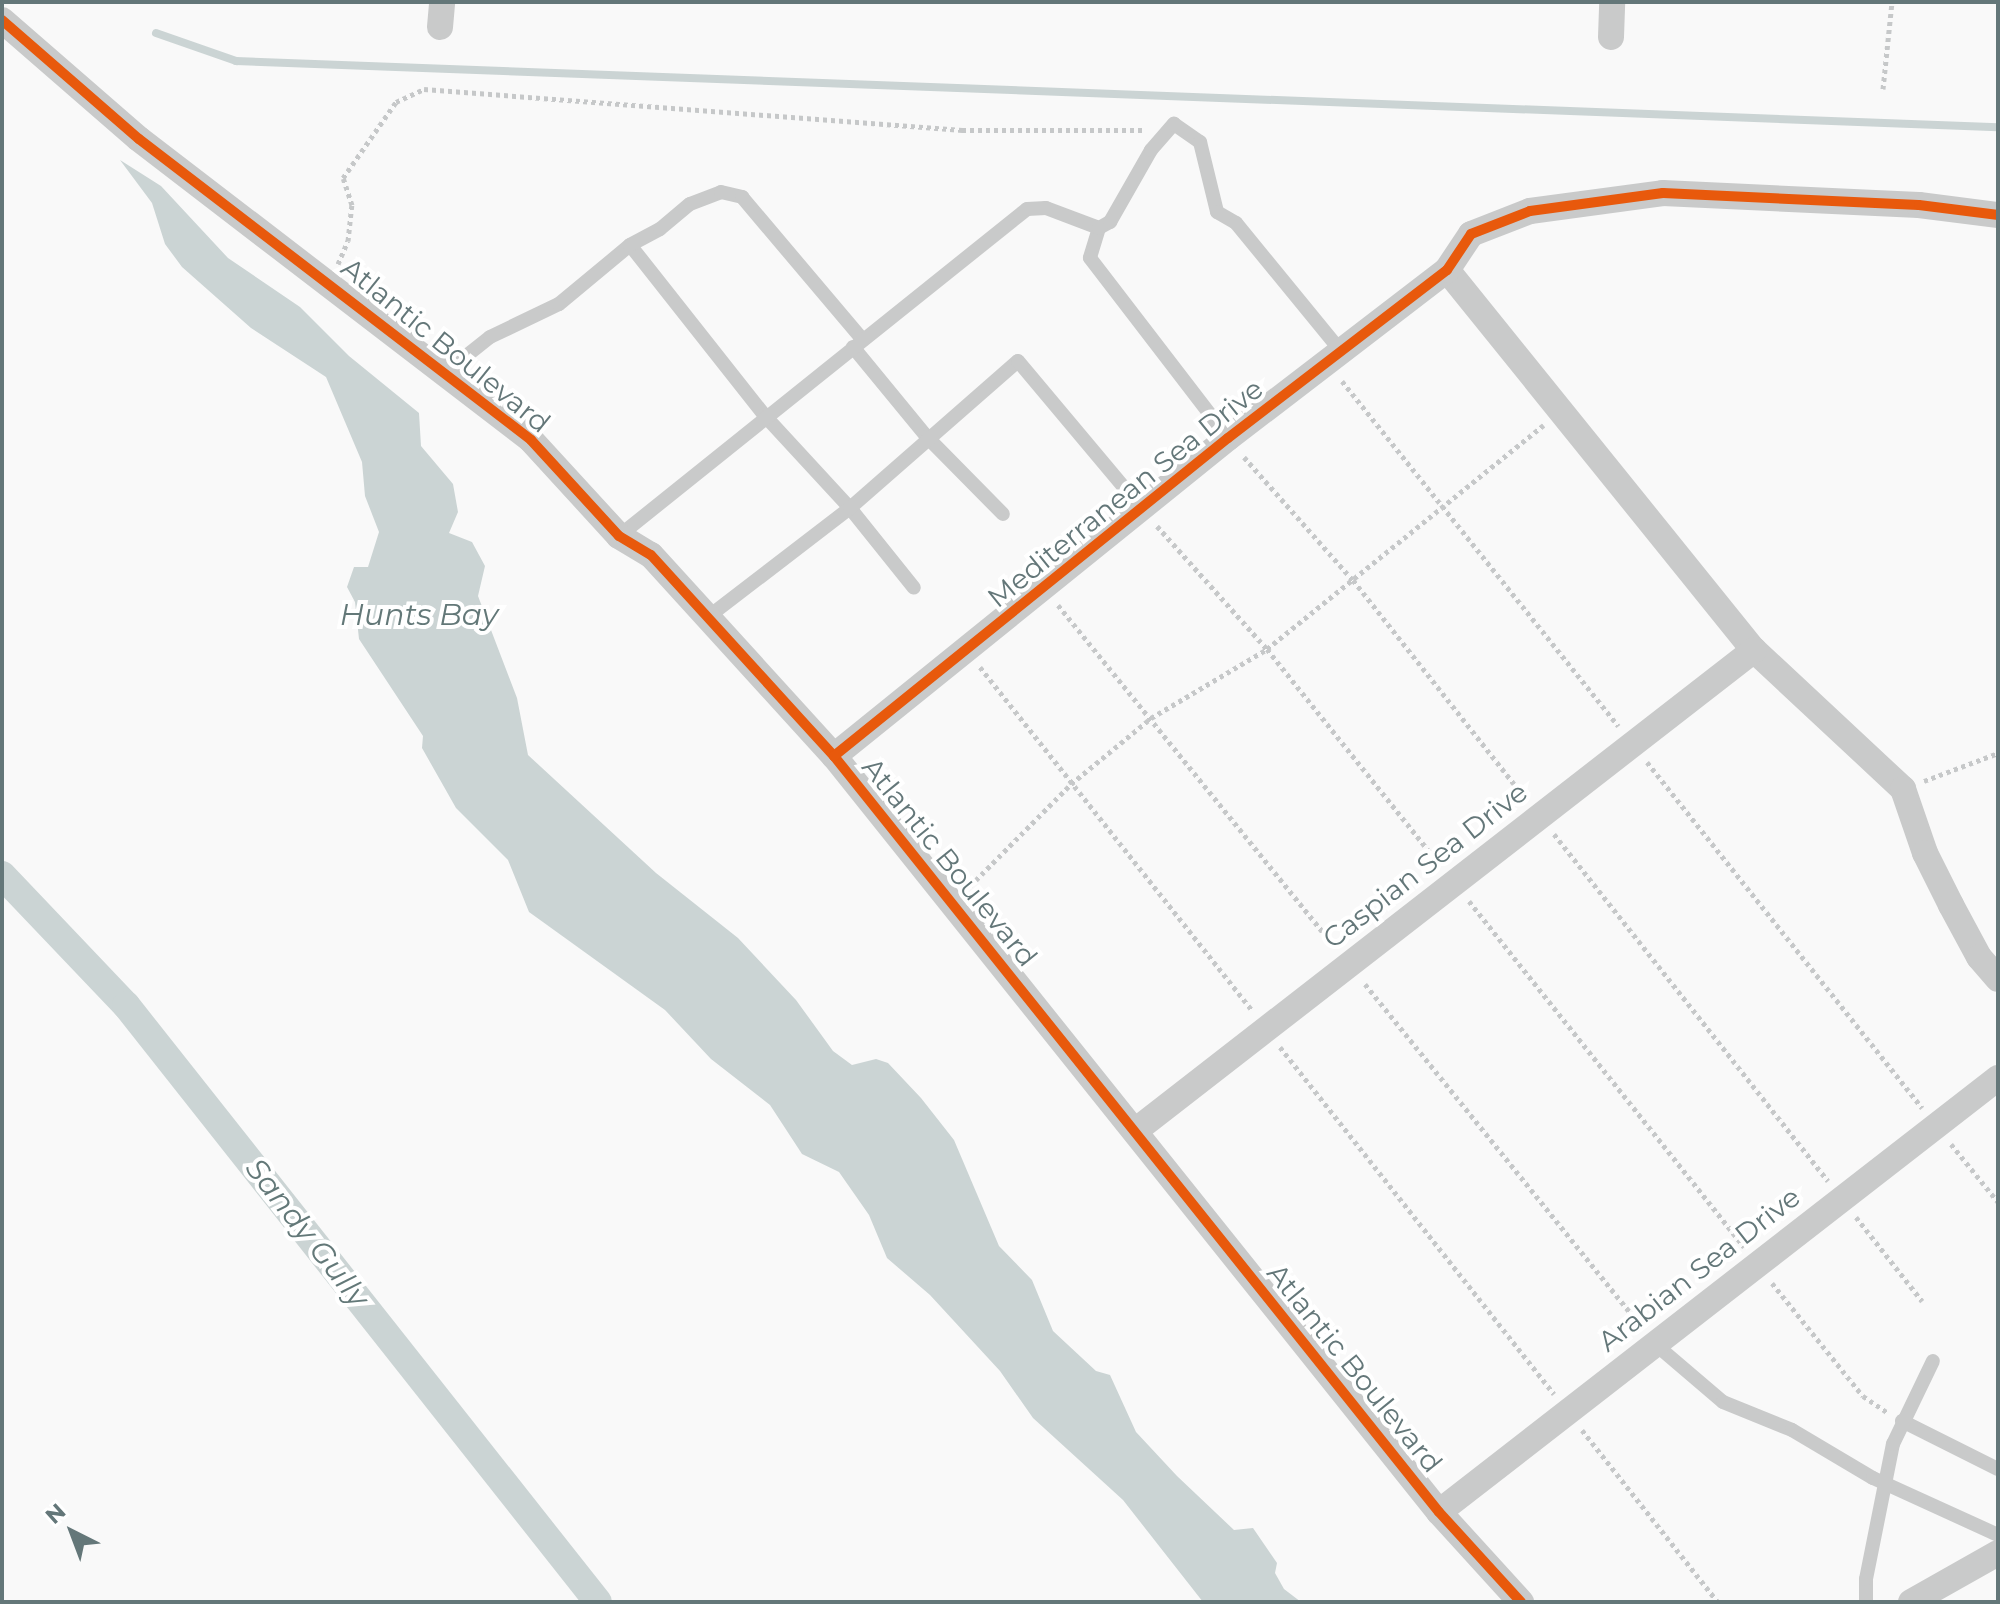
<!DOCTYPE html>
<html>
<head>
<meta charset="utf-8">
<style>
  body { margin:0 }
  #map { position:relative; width:2000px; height:1604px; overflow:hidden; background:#f9f9f9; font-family:Montserrat,sans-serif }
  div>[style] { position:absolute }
  .water>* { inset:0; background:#cbd4d4 }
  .stream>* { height:8px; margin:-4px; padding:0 4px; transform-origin:4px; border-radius:4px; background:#cbd4d4 }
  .canal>* { height:28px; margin:-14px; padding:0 14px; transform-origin:14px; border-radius:14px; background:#cbd4d4 }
  .path>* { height:5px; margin-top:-2.5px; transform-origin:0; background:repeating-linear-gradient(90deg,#c6c8c9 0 4px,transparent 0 8px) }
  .service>* { height:14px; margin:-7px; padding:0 7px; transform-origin:7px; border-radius:7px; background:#c9caca }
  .minor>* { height:26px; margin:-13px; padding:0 13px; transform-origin:13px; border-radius:13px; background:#c9caca }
  .cycleway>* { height:10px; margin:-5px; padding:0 5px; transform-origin:5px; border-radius:5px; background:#e8590c }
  span { translate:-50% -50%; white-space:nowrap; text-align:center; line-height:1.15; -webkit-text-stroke:8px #fff; paint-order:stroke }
  .street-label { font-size:28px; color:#647779 }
  .water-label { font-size:30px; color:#637878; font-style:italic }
  .frame { position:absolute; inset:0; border:4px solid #647779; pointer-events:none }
  .north { position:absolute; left:32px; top:1492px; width:80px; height:80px; -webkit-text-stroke:6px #fff; paint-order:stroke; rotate:318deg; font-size:22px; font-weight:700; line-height:32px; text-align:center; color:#647779 }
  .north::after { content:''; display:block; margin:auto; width:28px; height:36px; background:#647779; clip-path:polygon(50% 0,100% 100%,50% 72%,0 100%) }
</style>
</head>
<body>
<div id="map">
  <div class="water">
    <div style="clip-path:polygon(120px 160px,161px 186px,228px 258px,300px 307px,349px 356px,419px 413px,421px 446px,453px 484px,458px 512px,449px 533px,472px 542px,485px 566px,478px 596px,517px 698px,528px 755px,656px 873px,738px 938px,796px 1000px,833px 1051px,852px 1065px,876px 1059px,888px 1063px,921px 1098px,954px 1140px,999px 1246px,1032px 1280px,1053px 1331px,1096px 1371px,1110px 1375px,1136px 1432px,1177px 1476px,1234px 1530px,1253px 1528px,1277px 1563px,1275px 1573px,1284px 1589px,1301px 1602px,1203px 1602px,1123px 1500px,1033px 1418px,1000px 1371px,930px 1295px,887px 1258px,869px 1215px,839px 1172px,802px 1154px,770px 1105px,711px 1059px,665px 1010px,529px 912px,508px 860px,456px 808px,422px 748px,423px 736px,359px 639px,355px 602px,347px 587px,354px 567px,368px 567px,379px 532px,365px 496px,362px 462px,326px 377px,251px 328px,182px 267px,165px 244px,152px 203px)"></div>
  </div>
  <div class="stream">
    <div style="left:156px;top:33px;width:85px;rotate:19.3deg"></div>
    <div style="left:236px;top:61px;width:1763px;rotate:2.15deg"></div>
  </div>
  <div class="canal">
    <div style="left:2px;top:875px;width:180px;rotate:46.4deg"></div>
    <div style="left:126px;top:1005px;width:761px;rotate:51.67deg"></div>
  </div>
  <div class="path">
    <div style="left:1883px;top:89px;width:87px;rotate:-84.1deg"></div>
    <div style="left:338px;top:264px;width:25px;rotate:-67deg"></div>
    <div style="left:348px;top:241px;width:36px;rotate:-84deg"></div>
    <div style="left:352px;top:205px;width:28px;rotate:-108deg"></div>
    <div style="left:343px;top:178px;width:93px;rotate:-55.1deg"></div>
    <div style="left:396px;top:102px;width:31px;rotate:-25deg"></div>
    <div style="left:424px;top:89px;width:540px;rotate:4.36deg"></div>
    <div style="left:962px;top:130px;width:181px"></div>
    <div style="left:1342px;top:381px;width:442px;rotate:51.3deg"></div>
    <div style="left:1244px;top:457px;width:164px;rotate:48.5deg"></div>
    <div style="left:1353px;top:580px;width:278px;rotate:51.7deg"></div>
    <div style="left:1157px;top:526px;width:165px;rotate:48.2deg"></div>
    <div style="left:1267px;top:649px;width:277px;rotate:51.3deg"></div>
    <div style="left:1058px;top:605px;width:437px;rotate:51deg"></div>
    <div style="left:980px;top:667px;width:438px;rotate:51.6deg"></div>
    <div style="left:1647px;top:762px;width:442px;rotate:51.5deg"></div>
    <div style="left:1924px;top:781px;width:79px;rotate:-20.7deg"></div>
    <div style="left:1554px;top:834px;width:442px;rotate:51.7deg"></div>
    <div style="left:970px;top:886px;width:144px;rotate:-45.3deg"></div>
    <div style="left:1071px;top:784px;width:104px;rotate:-39.5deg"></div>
    <div style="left:1151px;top:718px;width:135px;rotate:-30.7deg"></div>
    <div style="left:1267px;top:649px;width:356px;rotate:-39deg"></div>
    <div style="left:1469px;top:901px;width:442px;rotate:51.5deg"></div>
    <div style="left:1365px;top:984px;width:438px;rotate:51.1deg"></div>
    <div style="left:1280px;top:1047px;width:442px;rotate:51.7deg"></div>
    <div style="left:1951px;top:1144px;width:75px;rotate:51deg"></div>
    <div style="left:1856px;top:1217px;width:107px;rotate:51.8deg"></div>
    <div style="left:1772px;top:1283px;width:145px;rotate:51.2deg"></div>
    <div style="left:1863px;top:1396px;width:29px;rotate:34deg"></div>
    <div style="left:1582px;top:1430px;width:219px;rotate:51.7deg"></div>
  </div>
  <div class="service">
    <div style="left:1099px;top:228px;width:31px;rotate:107deg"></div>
    <div style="left:1090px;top:258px;width:227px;rotate:52.5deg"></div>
    <div style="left:630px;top:245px;width:219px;rotate:51.7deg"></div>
    <div style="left:766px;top:417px;width:124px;rotate:47.3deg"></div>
    <div style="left:850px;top:508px;width:102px;rotate:51.3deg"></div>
    <div style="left:853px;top:347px;width:117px;rotate:50.6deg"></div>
    <div style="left:927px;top:437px;width:108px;rotate:45.4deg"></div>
    <div style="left:446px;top:372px;width:56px;rotate:-38.5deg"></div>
    <div style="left:490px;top:337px;width:76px;rotate:-25.6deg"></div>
    <div style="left:559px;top:304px;width:92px;rotate:-39.7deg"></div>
    <div style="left:630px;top:245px;width:34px;rotate:-28deg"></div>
    <div style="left:660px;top:229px;width:39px;rotate:-40deg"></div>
    <div style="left:690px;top:204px;width:33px;rotate:-21deg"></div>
    <div style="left:721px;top:192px;width:22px;rotate:13deg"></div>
    <div style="left:742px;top:197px;width:187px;rotate:49.8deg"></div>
    <div style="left:619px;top:536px;width:523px;rotate:-38.71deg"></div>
    <div style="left:1027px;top:209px;width:19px;rotate:-3deg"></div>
    <div style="left:1046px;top:208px;width:57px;rotate:20.7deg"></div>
    <div style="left:1099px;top:228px;width:13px;rotate:-29deg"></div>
    <div style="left:1110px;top:222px;width:83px;rotate:-60.3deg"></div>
    <div style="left:1151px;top:150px;width:35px;rotate:-49deg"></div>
    <div style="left:1174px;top:124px;width:32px;rotate:35deg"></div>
    <div style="left:1200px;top:142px;width:72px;rotate:76.3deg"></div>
    <div style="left:1217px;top:212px;width:22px;rotate:30deg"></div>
    <div style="left:1236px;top:223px;width:164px;rotate:50.7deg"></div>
    <div style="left:708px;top:617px;width:179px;rotate:-37.5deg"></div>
    <div style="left:850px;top:508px;width:223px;rotate:-41.2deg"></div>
    <div style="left:1018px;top:361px;width:196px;rotate:50deg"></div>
    <div style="left:1655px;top:1344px;width:89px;rotate:40.5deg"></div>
    <div style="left:1723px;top:1402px;width:74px;rotate:22.1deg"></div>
    <div style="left:1792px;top:1430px;width:94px;rotate:30.7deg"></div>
    <div style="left:1873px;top:1478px;width:137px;rotate:24.5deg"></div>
    <div style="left:1902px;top:1421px;width:107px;rotate:26.6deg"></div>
    <div style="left:1866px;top:1602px;width:23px;rotate:-90deg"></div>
    <div style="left:1866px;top:1579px;width:138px;rotate:-78.7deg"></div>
    <div style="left:1893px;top:1444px;width:92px;rotate:-64.3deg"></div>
  </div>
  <div class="minor">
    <div style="left:2px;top:20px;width:181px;rotate:41deg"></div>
    <div style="left:139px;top:139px;width:494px;rotate:37.5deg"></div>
    <div style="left:531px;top:440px;width:130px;rotate:47.5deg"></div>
    <div style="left:619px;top:536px;width:37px;rotate:31deg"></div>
    <div style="left:651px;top:555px;width:272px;rotate:47.7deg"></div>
    <div style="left:834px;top:756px;width:968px;rotate:51.33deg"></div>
    <div style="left:1439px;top:1512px;width:122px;rotate:47.7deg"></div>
    <div style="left:440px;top:27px;width:25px;rotate:-85deg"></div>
    <div style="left:1611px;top:37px;width:35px;rotate:-88deg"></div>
    <div style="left:1447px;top:270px;width:489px;rotate:51.1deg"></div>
    <div style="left:1754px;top:650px;width:204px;rotate:43deg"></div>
    <div style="left:1903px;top:789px;width:68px;rotate:71deg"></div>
    <div style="left:1925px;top:853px;width:58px;rotate:63.4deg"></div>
    <div style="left:1951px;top:905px;width:59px;rotate:61.7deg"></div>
    <div style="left:1979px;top:957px;width:29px;rotate:49deg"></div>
    <div style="left:834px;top:756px;width:506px;rotate:-38.91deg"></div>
    <div style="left:1228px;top:438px;width:276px;rotate:-37.5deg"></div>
    <div style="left:1447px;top:270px;width:43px;rotate:-56.3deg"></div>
    <div style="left:1471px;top:234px;width:63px;rotate:-21.3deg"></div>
    <div style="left:1530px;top:211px;width:134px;rotate:-7.7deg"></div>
    <div style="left:1663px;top:193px;width:256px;rotate:2.7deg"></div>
    <div style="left:1919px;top:205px;width:80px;rotate:7.2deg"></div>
    <div style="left:1135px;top:1131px;width:784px;rotate:-37.85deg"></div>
    <div style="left:1439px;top:1512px;width:708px;rotate:-37.83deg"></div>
    <div style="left:1911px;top:1602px;width:100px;rotate:-29.4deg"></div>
  </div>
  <div class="cycleway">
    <div style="left:2px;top:20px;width:181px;rotate:41deg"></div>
    <div style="left:139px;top:139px;width:494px;rotate:37.5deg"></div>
    <div style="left:531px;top:440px;width:130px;rotate:47.5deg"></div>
    <div style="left:619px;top:536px;width:37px;rotate:31deg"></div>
    <div style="left:651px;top:555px;width:272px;rotate:47.7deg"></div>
    <div style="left:834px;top:756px;width:968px;rotate:51.33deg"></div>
    <div style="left:1439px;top:1512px;width:122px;rotate:47.7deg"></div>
    <div style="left:834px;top:756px;width:506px;rotate:-38.91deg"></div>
    <div style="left:1228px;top:438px;width:276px;rotate:-37.5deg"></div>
    <div style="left:1447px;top:270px;width:43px;rotate:-56.3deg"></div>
    <div style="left:1471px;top:234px;width:63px;rotate:-21.3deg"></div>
    <div style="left:1530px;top:211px;width:134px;rotate:-7.7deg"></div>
    <div style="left:1663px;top:193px;width:256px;rotate:2.7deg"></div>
    <div style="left:1919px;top:205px;width:80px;rotate:7.2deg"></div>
  </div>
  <div class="street-label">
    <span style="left:446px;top:345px;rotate:39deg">Atlantic Boulevard</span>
    <span style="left:1125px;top:493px;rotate:-39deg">Mediterranean Sea Drive</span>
    <span style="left:950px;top:862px;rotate:51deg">Atlantic Boulevard</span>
    <span style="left:1425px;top:865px;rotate:-38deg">Caspian Sea Drive</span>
    <span style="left:1699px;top:1269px;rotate:-38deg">Arabian Sea Drive</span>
    <span style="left:1355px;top:1368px;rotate:51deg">Atlantic Boulevard</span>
  </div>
  <div class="water-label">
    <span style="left:419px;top:615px">Hunts Bay</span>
    <span style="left:307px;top:1233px;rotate:52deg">Sandy Gully</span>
  </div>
  <div class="frame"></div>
  <div class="north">N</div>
</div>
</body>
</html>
